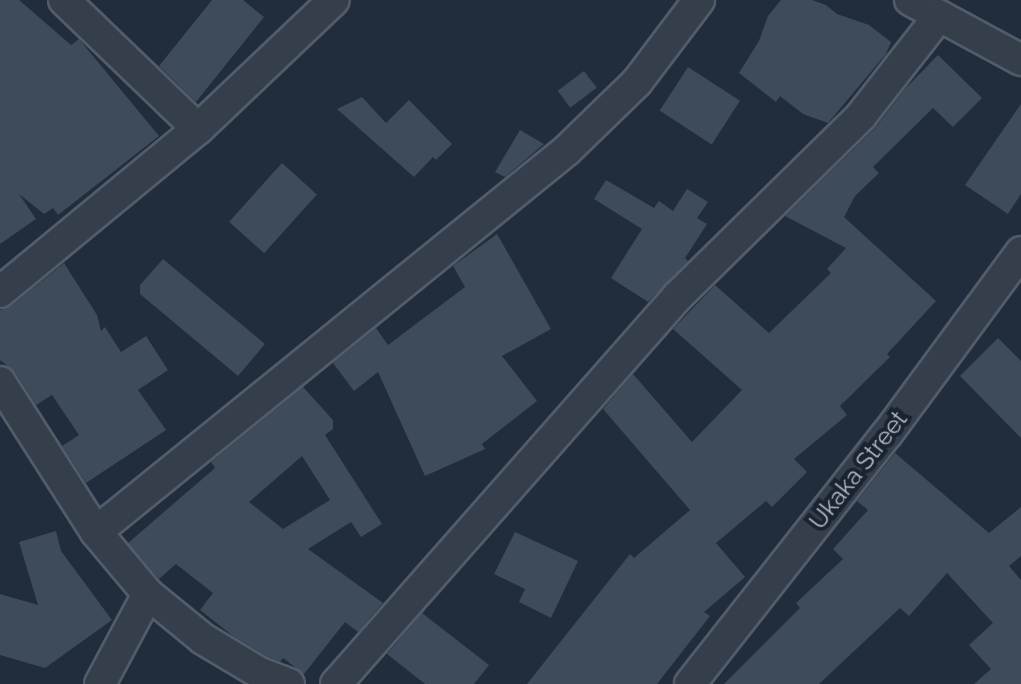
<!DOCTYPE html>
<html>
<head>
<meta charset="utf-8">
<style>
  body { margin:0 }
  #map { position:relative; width:1021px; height:684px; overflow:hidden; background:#212d3c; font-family:Raleway,sans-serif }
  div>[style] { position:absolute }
  .building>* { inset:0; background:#3d4b5b; transform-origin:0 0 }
  .roads { filter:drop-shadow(2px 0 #535c6a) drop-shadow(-2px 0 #535c6a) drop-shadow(0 2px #535c6a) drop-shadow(0 -2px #535c6a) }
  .minor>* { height:30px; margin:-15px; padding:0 15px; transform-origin:15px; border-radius:15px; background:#353f4c }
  span { translate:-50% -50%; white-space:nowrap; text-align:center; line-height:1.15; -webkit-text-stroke:8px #1a2430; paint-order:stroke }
  .street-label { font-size:24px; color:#b0b9c8 }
</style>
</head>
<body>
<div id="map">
  <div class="building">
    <div style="clip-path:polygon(0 0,19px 0,71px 45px,79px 39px,159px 136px,58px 215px,53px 208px,44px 214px,19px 194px,36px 219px,0 244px)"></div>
    <div style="clip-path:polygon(212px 0,243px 0,264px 17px,196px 102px,159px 66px)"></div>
    <div style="clip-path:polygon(781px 0,812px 0,826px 5px,837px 14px,869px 25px,891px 42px,886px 54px,828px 123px,803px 114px,780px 96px,776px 102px,739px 73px,759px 41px,768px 16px)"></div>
    <div style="clip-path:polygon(938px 55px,982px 98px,953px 127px,933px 108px,873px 167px,879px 173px,855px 196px,844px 217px,936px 301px,887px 354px,890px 357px,840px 406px,847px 415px,794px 459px,807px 472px,772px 507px,766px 501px,716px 543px,745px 577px,704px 612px,710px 616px,657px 684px,527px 684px,630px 554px,634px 558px,690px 510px,603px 409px,633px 374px,692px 442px,742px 390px,673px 329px,715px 285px,769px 333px,831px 273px,827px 269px,846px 248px,785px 216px,874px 129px,905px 89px)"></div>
    <div style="left:688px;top:67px;width:62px;height:52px;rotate:33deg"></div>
    <div style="left:584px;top:71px;width:21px;height:33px;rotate:53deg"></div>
    <div style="clip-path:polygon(362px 97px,386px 123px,409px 100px,452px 144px,436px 160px,433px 157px,414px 177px,337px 109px)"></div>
    <div style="clip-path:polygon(1021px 104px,1021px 194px,1008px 214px,965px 185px)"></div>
    <div style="clip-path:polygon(520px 130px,544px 144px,505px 177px,495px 172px)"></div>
    <div style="left:282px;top:163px;width:47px;height:79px;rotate:42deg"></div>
    <div style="clip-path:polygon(606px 180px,654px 208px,659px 201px,673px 211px,687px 189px,708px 202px,697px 218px,707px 224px,685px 258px,688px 261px,648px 302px,611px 278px,642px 229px,594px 199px)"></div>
    <div style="clip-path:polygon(497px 234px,551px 329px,502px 356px,537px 401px,482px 444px,485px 449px,425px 476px,378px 372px,354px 391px,333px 363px,376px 328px,388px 345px,465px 287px,453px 266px)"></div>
    <div style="clip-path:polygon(163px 259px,265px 344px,238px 376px,140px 294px,140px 285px)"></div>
    <div style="clip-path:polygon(64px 263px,97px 315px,101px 331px,105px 327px,121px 352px,146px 336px,168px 370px,138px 390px,166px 430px,86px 483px,62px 446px,79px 435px,52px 395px,36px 405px,15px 372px,0 360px,0 310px,11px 306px)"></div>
    <div style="clip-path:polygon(998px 338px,1021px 361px,1021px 438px,960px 376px)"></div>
    <div style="clip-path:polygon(evenodd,303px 387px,333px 420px,333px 429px,325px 435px,382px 524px,361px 537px,351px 522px,308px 549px,383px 603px,358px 632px,345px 622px,304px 674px,283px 658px,280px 662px,268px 657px,233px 636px,200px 610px,213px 593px,176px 564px,159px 579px,128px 543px,215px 468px,211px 462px,303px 387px,302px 456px,330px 500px,283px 529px,249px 502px,302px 456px)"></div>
    <div style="clip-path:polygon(895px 453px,989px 533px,1021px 507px,1021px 556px,1009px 566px,1021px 580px,1021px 684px,974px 684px,991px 669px,969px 645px,993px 623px,947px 573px,909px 616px,900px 608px,819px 684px,724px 684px,800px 608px,796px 603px,843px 559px,833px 549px,868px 510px,857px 501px)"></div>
    <div style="clip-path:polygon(56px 531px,61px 551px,112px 620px,45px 668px,0 655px,0 594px,38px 605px,19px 542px)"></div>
    <div style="clip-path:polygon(515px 532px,578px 561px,551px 618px,519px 602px,525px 589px,494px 574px)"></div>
    <div style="clip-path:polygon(422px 613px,489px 665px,474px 684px,425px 684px,387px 654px)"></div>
  </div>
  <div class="roads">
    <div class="minor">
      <div style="left:64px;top:0;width:186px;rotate:43.9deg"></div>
      <div style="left:910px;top:0;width:126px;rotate:28.4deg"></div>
      <div style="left:0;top:292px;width:256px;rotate:-39.5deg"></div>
      <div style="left:198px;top:129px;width:187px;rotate:-43.5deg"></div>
      <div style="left:0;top:382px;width:178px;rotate:57.4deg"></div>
      <div style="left:96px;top:532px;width:81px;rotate:50deg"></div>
      <div style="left:148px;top:594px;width:71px;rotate:39.3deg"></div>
      <div style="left:203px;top:639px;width:66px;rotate:30.8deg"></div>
      <div style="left:260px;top:673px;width:31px;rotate:21deg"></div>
      <div style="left:96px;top:532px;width:606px;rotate:-39.04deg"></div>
      <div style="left:567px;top:150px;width:98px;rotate:-44.2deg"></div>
      <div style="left:637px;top:82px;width:103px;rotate:-52.9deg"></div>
      <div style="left:100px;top:684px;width:102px;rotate:-61.9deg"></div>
      <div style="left:336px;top:684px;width:517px;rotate:-48.61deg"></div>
      <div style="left:678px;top:296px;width:257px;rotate:-44.5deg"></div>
      <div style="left:861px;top:116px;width:127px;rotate:-52deg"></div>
      <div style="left:690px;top:684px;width:318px;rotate:-51.8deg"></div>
      <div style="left:887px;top:434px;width:226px;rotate:-53.6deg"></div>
    </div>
  </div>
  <div class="street-label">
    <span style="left:858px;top:470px;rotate:-52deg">Ukaka Street</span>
  </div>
</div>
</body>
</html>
